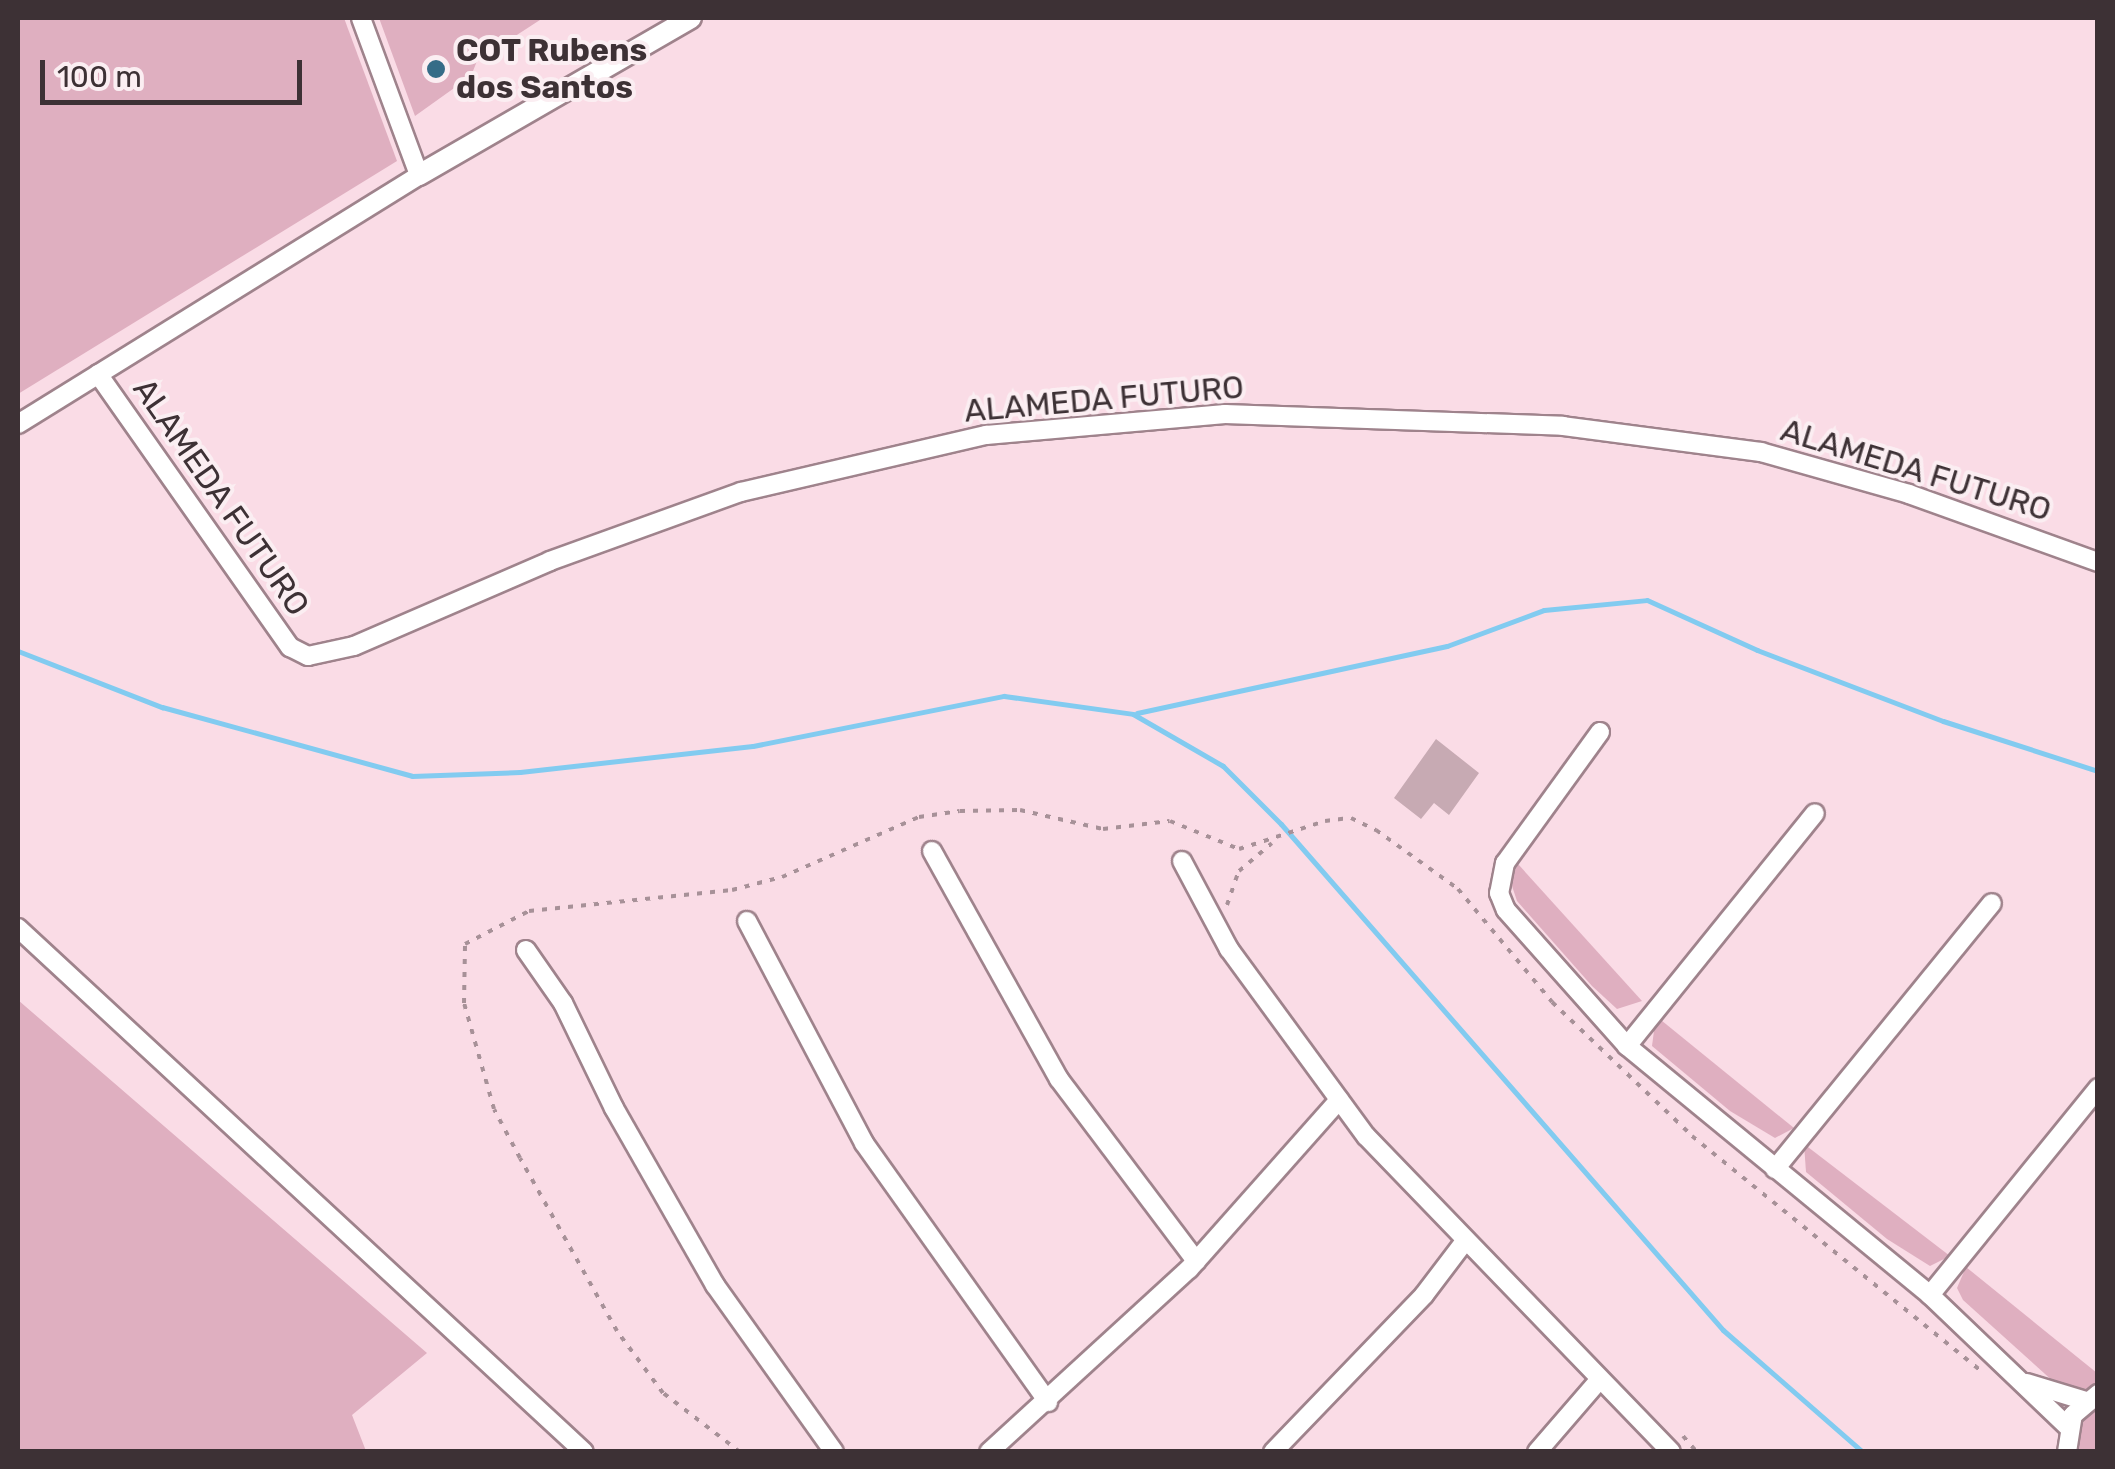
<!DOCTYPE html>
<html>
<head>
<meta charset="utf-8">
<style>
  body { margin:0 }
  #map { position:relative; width:2115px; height:1469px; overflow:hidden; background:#fadce6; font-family:Rubik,sans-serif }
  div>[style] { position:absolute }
  .green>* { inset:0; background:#dfafc0 }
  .stream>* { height:5px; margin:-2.5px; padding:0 2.5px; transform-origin:2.5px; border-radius:2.5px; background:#82cbf0 }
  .building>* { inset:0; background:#c7aab3 }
  .path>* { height:4px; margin-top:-2px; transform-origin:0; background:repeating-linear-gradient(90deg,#a79198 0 5px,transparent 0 13px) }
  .roads { filter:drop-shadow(2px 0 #9f838c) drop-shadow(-2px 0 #9f838c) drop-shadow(0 2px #9f838c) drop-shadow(0 -2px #9f838c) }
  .minor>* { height:18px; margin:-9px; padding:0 9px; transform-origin:9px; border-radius:9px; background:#fff }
  .tertiary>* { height:20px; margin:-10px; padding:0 10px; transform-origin:10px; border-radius:10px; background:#fff }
  .dots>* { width:28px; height:28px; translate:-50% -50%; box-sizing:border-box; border:5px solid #fbeef2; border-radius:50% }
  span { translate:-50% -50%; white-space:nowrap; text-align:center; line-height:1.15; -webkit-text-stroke:8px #fbeef2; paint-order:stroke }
  .poi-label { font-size:32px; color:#3d3135; font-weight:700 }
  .left { translate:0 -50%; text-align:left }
  .street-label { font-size:32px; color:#3d3135 }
  .frame { position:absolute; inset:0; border:20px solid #3d3135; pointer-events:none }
  .scale { position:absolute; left:40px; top:60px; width:262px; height:45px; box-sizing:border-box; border:5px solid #3d3135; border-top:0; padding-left:12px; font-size:30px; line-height:35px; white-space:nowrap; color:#3d3135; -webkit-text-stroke:8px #fbeef2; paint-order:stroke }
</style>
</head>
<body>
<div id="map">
  <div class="green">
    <div style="clip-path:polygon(18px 18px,344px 18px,397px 161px,18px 394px)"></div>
    <div style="clip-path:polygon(379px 18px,543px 18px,477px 61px,471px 76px,415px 116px)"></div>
    <div style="clip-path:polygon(1518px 864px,1642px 1001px,1617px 1009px,1592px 986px,1517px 901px,1510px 880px)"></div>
    <div style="clip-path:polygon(18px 1000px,427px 1353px,352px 1415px,366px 1451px,18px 1451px)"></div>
    <div style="clip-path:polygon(1656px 1016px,1794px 1128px,1775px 1138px,1730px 1111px,1652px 1046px)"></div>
    <div style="clip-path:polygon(1804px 1144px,1950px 1256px,1930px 1266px,1887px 1239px,1806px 1172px)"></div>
    <div style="clip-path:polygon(1966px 1267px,2097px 1373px,2097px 1387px,2080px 1390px,2055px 1383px,1963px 1300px,1957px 1288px)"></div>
    <div style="clip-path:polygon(2097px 1405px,2097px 1451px,2078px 1452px,2081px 1424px)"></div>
  </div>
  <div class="stream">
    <div style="left:18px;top:651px;width:155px;rotate:21.3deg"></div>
    <div style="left:162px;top:707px;width:259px;rotate:15.4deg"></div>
    <div style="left:412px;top:776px;width:108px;rotate:-2.1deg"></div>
    <div style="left:520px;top:772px;width:234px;rotate:-6.4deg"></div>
    <div style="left:753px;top:746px;width:256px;rotate:-11.3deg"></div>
    <div style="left:1004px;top:696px;width:130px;rotate:7.9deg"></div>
    <div style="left:1133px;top:714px;width:104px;rotate:30deg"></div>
    <div style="left:1223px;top:766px;width:82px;rotate:45deg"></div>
    <div style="left:1281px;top:824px;width:672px;rotate:48.86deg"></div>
    <div style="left:1723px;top:1330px;width:186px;rotate:41.1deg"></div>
    <div style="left:1137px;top:713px;width:317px;rotate:-12.2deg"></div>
    <div style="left:1447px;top:646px;width:103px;rotate:-20.4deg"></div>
    <div style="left:1544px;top:610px;width:103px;rotate:-5.5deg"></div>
    <div style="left:1647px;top:600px;width:121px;rotate:24.4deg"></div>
    <div style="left:1757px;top:650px;width:199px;rotate:20.9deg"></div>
    <div style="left:1943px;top:721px;width:163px;rotate:17.9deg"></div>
  </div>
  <div class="building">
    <div style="clip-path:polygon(1436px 739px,1479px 773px,1449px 815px,1434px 803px,1421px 819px,1394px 798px)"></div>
  </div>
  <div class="path">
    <div style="left:1227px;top:905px;width:36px;rotate:-71deg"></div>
    <div style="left:1239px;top:871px;width:43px;rotate:-40.3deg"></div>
    <div style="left:1683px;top:1436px;width:21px;rotate:49deg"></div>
    <div style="left:740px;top:1452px;width:97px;rotate:-142.5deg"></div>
    <div style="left:663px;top:1393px;width:77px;rotate:-126.6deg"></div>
    <div style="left:617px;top:1331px;width:198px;rotate:-119.3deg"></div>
    <div style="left:520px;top:1158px;width:55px;rotate:-118deg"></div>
    <div style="left:494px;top:1109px;width:110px;rotate:-105.8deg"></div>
    <div style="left:464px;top:1003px;width:59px;rotate:-89deg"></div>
    <div style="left:465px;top:944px;width:72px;rotate:-27.3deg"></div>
    <div style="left:529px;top:911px;width:204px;rotate:-5.9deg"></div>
    <div style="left:732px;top:890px;width:52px;rotate:-14.6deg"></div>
    <div style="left:782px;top:877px;width:150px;rotate:-23.7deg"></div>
    <div style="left:919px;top:817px;width:41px;rotate:-8.3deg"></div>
    <div style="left:960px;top:811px;width:60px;rotate:-1deg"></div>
    <div style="left:1020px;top:810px;width:85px;rotate:12.9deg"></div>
    <div style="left:1103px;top:829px;width:67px;rotate:-6.8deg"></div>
    <div style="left:1170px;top:821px;width:74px;rotate:22.1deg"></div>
    <div style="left:1239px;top:849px;width:90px;rotate:-18deg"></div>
    <div style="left:1325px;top:821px;width:26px;rotate:-7deg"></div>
    <div style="left:1351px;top:818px;width:28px;rotate:26deg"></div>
    <div style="left:1376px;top:830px;width:101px;rotate:35.7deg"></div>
    <div style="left:1458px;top:889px;width:147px;rotate:50.2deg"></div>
    <div style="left:1552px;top:1002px;width:194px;rotate:43.7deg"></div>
    <div style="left:1692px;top:1136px;width:370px;rotate:39.1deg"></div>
  </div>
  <div class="roads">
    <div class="minor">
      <div style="left:98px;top:374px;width:334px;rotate:54.9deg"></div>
      <div style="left:290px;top:647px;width:20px;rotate:27deg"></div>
      <div style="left:308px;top:656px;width:47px;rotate:-12.3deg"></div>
      <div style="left:354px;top:646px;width:214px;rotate:-23.4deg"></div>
      <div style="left:550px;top:561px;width:203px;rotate:-19.9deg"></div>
      <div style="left:741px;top:492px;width:252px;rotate:-13.1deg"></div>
      <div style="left:986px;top:435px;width:240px;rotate:-5deg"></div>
      <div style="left:1225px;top:414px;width:338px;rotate:2deg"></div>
      <div style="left:1563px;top:426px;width:200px;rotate:7.5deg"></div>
      <div style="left:1761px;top:452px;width:154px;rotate:15.8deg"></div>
      <div style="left:1909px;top:494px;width:201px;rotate:19.8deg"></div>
      <div style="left:18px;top:424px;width:472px;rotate:-31.8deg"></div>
      <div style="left:419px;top:175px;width:167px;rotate:-110.3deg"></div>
      <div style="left:1600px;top:732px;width:162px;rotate:125.9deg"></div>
      <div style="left:1505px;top:863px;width:31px;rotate:101deg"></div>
      <div style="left:1499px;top:893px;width:18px;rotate:68deg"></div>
      <div style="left:1506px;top:910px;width:182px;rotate:48.3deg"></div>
      <div style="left:1627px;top:1046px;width:392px;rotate:39.4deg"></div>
      <div style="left:1930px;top:1295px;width:191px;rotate:43.7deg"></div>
      <div style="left:932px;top:851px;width:261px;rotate:60.9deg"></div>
      <div style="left:1059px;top:1079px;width:228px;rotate:53deg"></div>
      <div style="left:1182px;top:861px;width:100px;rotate:61.9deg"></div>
      <div style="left:1229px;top:949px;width:232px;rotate:53.8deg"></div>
      <div style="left:1366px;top:1136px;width:439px;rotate:46deg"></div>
      <div style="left:747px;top:921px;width:251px;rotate:62.2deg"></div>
      <div style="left:864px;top:1143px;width:318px;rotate:54.6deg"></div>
      <div style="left:18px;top:928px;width:771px;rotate:42.79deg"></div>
      <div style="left:526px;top:950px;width:65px;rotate:55.1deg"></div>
      <div style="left:563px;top:1003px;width:117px;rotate:64.1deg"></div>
      <div style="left:614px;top:1108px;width:204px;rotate:60.3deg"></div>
      <div style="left:715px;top:1285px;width:205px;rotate:54.5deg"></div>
      <div style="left:1627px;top:1046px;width:299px;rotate:-51.1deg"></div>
      <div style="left:1775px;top:1169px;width:343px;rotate:-50.8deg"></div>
      <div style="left:1930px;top:1295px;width:267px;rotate:-50.9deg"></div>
      <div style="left:2027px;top:1383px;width:62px;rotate:17deg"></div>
      <div style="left:989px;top:1452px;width:271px;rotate:-42.5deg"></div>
      <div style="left:1189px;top:1269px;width:226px;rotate:-48.4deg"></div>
      <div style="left:1273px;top:1452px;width:218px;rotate:-46.1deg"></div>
      <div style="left:1424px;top:1295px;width:68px;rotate:-52.8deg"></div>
      <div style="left:1537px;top:1452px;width:96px;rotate:-49.2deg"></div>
      <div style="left:2067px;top:1452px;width:37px;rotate:-81deg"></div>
      <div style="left:2073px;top:1415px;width:33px;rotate:-40deg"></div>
    </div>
    <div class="tertiary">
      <div style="left:419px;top:175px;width:314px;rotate:-30deg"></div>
    </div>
  </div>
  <div class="dots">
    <div style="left:436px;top:69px;background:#356c87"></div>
  </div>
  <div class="poi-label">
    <span class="left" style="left:456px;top:69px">COT Rubens<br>dos Santos</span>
  </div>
  <div class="street-label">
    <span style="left:1104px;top:399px;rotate:-5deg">ALAMEDA FUTURO</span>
    <span style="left:1916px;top:470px;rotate:17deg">ALAMEDA FUTURO</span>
    <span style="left:221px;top:497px;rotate:55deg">ALAMEDA FUTURO</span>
  </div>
  <div class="frame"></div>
  <div class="scale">100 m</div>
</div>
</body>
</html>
